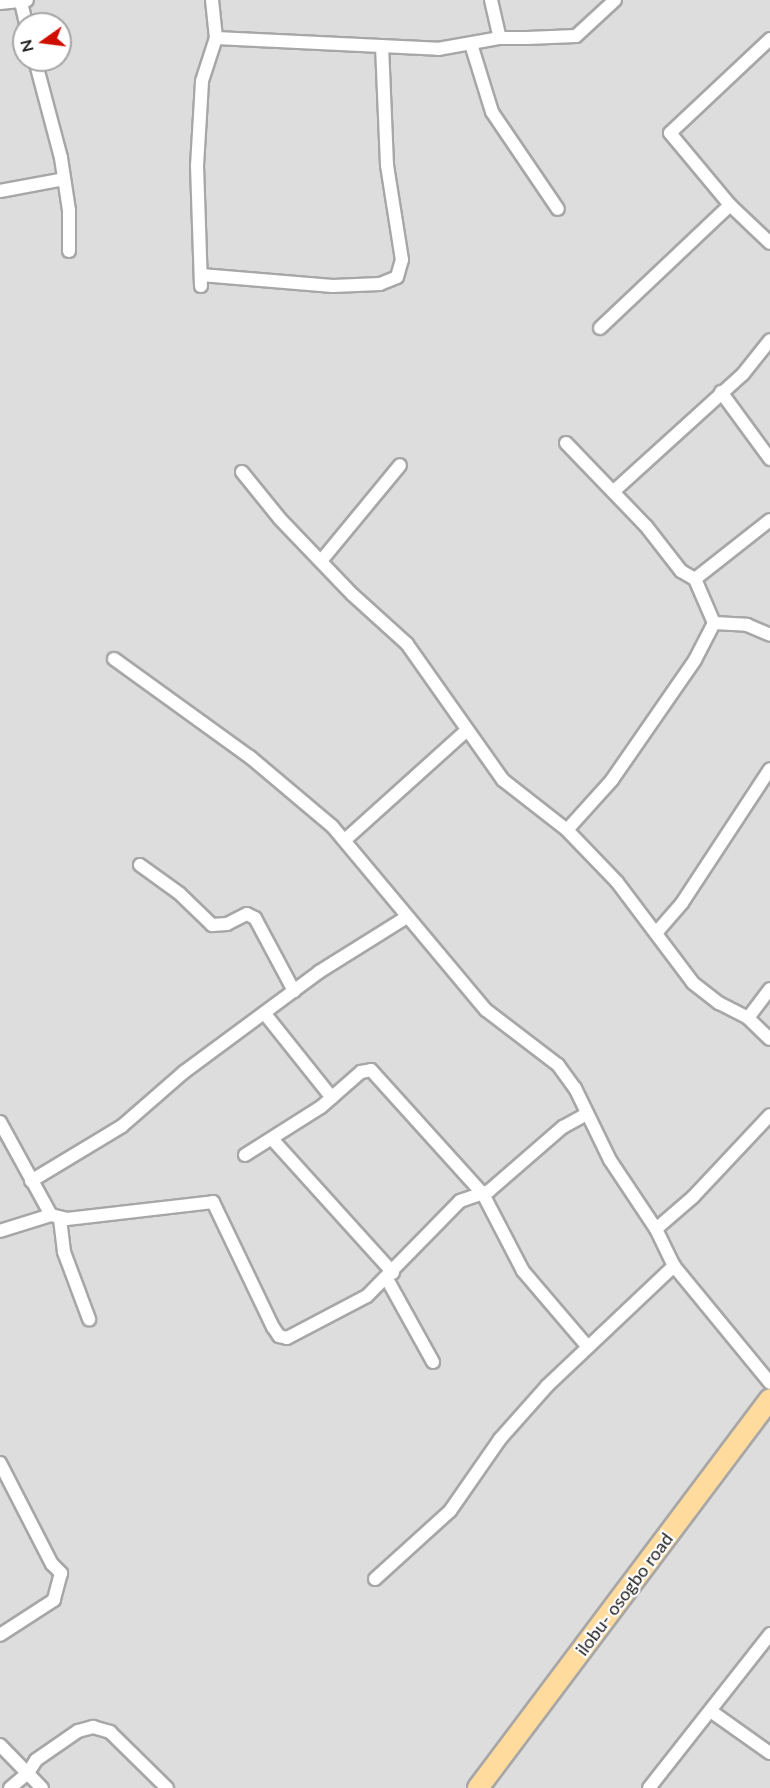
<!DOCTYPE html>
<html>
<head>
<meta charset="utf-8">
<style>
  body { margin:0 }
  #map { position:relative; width:770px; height:1788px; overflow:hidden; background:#f1eee6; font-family:Lato,sans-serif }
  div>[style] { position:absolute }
  .residential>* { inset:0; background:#dedddd }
  .roads { filter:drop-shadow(2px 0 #a7a7a7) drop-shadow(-2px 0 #a7a7a7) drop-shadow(0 2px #a7a7a7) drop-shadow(0 -2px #a7a7a7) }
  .minor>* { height:12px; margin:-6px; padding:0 6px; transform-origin:6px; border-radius:6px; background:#fff }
  .primary>* { height:20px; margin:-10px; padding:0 10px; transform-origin:10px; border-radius:10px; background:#ffdb9d }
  span { translate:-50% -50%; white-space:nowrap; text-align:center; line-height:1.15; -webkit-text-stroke:4.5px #fff; paint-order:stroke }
  .street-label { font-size:18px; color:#202020 }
  .north { position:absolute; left:12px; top:12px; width:60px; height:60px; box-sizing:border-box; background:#fff; border:2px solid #a6a6a6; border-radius:50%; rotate:256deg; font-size:16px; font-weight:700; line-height:24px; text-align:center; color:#202020 }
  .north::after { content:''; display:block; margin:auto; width:21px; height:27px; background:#d00e00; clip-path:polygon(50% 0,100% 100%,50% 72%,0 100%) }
</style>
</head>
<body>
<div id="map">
  <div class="residential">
    <div style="clip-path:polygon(evenodd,0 0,770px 0,770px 1788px,0 1788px,0 0,24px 24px,60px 24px,60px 60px,24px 60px,24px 24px)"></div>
  </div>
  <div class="roads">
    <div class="minor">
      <div style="left:491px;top:0;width:39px;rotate:77deg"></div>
      <div style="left:500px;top:38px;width:27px"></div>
      <div style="left:527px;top:38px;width:49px;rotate:-2.3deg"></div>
      <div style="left:576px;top:36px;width:53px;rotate:-42.7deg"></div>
      <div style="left:21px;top:2px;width:23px;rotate:77deg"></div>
      <div style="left:0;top:3px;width:27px;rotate:-6deg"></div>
      <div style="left:216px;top:38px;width:222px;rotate:2.8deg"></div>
      <div style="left:438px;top:49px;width:63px;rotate:-10.1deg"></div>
      <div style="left:770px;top:39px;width:137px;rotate:136.8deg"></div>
      <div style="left:670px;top:133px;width:94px;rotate:50.2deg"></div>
      <div style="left:730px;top:205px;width:55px;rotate:43.5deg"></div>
      <div style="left:471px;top:44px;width:71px;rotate:72.8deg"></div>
      <div style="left:492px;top:112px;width:117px;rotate:55.8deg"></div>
      <div style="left:35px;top:60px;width:101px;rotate:75.1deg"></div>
      <div style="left:61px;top:158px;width:53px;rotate:81.3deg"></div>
      <div style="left:69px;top:210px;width:41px;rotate:90deg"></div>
      <div style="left:0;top:191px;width:65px;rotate:-10.6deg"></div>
      <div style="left:201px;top:275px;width:132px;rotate:4.8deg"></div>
      <div style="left:333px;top:286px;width:47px;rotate:-2.4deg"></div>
      <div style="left:380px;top:284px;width:18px;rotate:-22deg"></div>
      <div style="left:397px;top:277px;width:18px;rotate:-74deg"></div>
      <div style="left:402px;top:260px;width:96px;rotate:-99deg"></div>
      <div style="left:387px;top:165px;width:119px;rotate:-92.4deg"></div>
      <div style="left:201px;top:286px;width:120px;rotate:-91.9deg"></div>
      <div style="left:197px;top:166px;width:85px;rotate:-86.6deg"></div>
      <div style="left:202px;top:81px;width:45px;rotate:-72deg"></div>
      <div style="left:216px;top:38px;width:38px;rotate:-96deg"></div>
      <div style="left:600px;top:328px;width:179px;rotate:-43.4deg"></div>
      <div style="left:721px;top:392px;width:83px;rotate:53.8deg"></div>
      <div style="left:566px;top:443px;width:115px;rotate:46.1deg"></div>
      <div style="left:646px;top:526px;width:57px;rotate:52.1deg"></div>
      <div style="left:681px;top:571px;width:16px;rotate:30deg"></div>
      <div style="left:695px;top:579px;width:48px;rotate:66.6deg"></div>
      <div style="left:714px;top:623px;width:42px;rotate:117.2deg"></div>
      <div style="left:695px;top:660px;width:146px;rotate:124.7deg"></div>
      <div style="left:612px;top:780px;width:67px;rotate:132deg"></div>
      <div style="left:242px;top:472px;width:60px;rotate:51deg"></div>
      <div style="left:280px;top:519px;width:105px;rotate:46.2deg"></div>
      <div style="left:353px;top:595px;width:73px;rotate:42.2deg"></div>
      <div style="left:407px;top:644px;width:166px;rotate:54.8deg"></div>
      <div style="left:503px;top:780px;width:81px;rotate:38deg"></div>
      <div style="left:567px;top:830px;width:72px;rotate:46.1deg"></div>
      <div style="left:617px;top:882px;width:126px;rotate:53deg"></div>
      <div style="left:693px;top:983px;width:33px;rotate:38deg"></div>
      <div style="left:719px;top:1003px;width:33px;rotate:27deg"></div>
      <div style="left:748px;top:1018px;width:30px;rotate:44deg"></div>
      <div style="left:614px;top:491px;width:174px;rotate:-42.2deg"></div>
      <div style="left:743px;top:374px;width:43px;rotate:-51.5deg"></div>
      <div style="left:321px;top:561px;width:124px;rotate:-50.5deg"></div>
      <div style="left:695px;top:579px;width:95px;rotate:-38.2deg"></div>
      <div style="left:714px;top:623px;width:33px;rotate:3deg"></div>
      <div style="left:747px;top:625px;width:25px;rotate:23deg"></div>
      <div style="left:114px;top:659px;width:168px;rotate:35.8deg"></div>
      <div style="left:250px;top:757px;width:107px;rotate:40.1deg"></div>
      <div style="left:332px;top:826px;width:240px;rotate:50.1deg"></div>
      <div style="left:486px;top:1010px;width:91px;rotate:37.4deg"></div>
      <div style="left:558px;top:1065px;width:29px;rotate:54deg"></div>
      <div style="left:575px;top:1088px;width:80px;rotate:64.1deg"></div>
      <div style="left:610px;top:1160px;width:83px;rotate:56.3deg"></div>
      <div style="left:656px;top:1229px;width:41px;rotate:64.1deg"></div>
      <div style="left:674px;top:1266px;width:151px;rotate:50.6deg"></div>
      <div style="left:346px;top:839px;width:161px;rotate:-42deg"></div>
      <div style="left:140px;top:865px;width:49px;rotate:35.9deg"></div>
      <div style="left:180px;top:894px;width:45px;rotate:44.1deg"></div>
      <div style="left:212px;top:925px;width:15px;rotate:-4deg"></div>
      <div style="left:227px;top:924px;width:22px;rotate:-27deg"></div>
      <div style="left:247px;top:914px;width:9px;rotate:27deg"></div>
      <div style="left:255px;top:918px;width:83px;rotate:61.9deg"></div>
      <div style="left:656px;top:933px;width:40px;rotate:-49deg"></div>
      <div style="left:682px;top:903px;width:160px;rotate:-56.7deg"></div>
      <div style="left:265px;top:1014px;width:107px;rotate:51.4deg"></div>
      <div style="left:748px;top:1018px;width:36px;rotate:-53deg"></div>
      <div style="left:0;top:1122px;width:106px;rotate:61.3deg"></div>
      <div style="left:51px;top:1215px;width:53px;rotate:162.6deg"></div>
      <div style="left:273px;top:1140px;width:179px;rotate:47.9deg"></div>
      <div style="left:245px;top:1155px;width:90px;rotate:-32.3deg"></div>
      <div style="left:321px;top:1107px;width:53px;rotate:-41.2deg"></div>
      <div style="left:361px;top:1072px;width:10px;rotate:-11deg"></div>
      <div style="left:371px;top:1070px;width:167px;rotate:47.9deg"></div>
      <div style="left:483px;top:1194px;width:87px;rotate:62.5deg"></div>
      <div style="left:523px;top:1271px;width:100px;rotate:49.5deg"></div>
      <div style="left:31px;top:1181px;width:106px;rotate:-31.1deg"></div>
      <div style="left:122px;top:1126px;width:82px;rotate:-41.1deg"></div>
      <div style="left:184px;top:1072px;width:168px;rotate:-36.5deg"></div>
      <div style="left:319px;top:972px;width:104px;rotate:-32deg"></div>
      <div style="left:51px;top:1215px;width:16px;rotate:14deg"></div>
      <div style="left:67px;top:1219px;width:147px;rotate:-6.6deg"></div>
      <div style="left:213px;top:1202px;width:139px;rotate:64.4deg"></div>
      <div style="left:273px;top:1327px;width:11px;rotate:56deg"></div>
      <div style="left:279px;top:1336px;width:8px;rotate:14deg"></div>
      <div style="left:287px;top:1338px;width:90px;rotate:-27.7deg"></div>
      <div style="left:367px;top:1296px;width:133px;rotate:-45.6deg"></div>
      <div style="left:460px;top:1201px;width:31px;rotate:-19deg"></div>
      <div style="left:489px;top:1191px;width:98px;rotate:-40.9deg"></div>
      <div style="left:563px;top:1127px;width:26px;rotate:-29deg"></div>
      <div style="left:60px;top:1219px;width:33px;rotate:83deg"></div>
      <div style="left:64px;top:1252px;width:72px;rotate:69.5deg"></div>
      <div style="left:656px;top:1229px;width:49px;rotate:-40.9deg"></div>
      <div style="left:693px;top:1197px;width:112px;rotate:-46.8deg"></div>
      <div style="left:387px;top:1279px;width:95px;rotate:61deg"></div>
      <div style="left:0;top:1463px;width:114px;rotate:62.8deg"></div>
      <div style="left:52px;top:1564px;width:13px;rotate:45deg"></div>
      <div style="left:61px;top:1573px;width:28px;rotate:105deg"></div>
      <div style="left:54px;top:1600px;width:64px;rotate:147.1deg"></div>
      <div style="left:375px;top:1579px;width:101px;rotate:-42.2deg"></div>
      <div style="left:450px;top:1511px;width:88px;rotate:-55.2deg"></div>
      <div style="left:500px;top:1439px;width:71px;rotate:-48.4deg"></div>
      <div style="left:547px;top:1386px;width:175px;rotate:-43.4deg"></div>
      <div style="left:712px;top:1712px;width:71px;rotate:35.3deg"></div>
      <div style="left:0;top:1745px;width:60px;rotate:45.7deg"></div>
      <div style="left:10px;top:1788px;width:23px;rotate:-40deg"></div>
      <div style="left:28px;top:1773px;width:15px;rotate:-58deg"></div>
      <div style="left:36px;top:1760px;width:51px;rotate:-34.6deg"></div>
      <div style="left:78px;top:1731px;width:16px;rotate:-15deg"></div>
      <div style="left:93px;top:1727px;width:18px;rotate:16deg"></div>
      <div style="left:110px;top:1732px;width:80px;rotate:44.5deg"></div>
      <div style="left:649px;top:1788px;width:196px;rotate:-51.8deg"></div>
    </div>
    <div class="primary">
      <div style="left:478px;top:1788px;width:486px;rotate:-53.1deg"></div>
    </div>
  </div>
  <div class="street-label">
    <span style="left:624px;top:1594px;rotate:-53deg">ilobu- osogbo road</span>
  </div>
  <div class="north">N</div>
</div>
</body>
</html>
